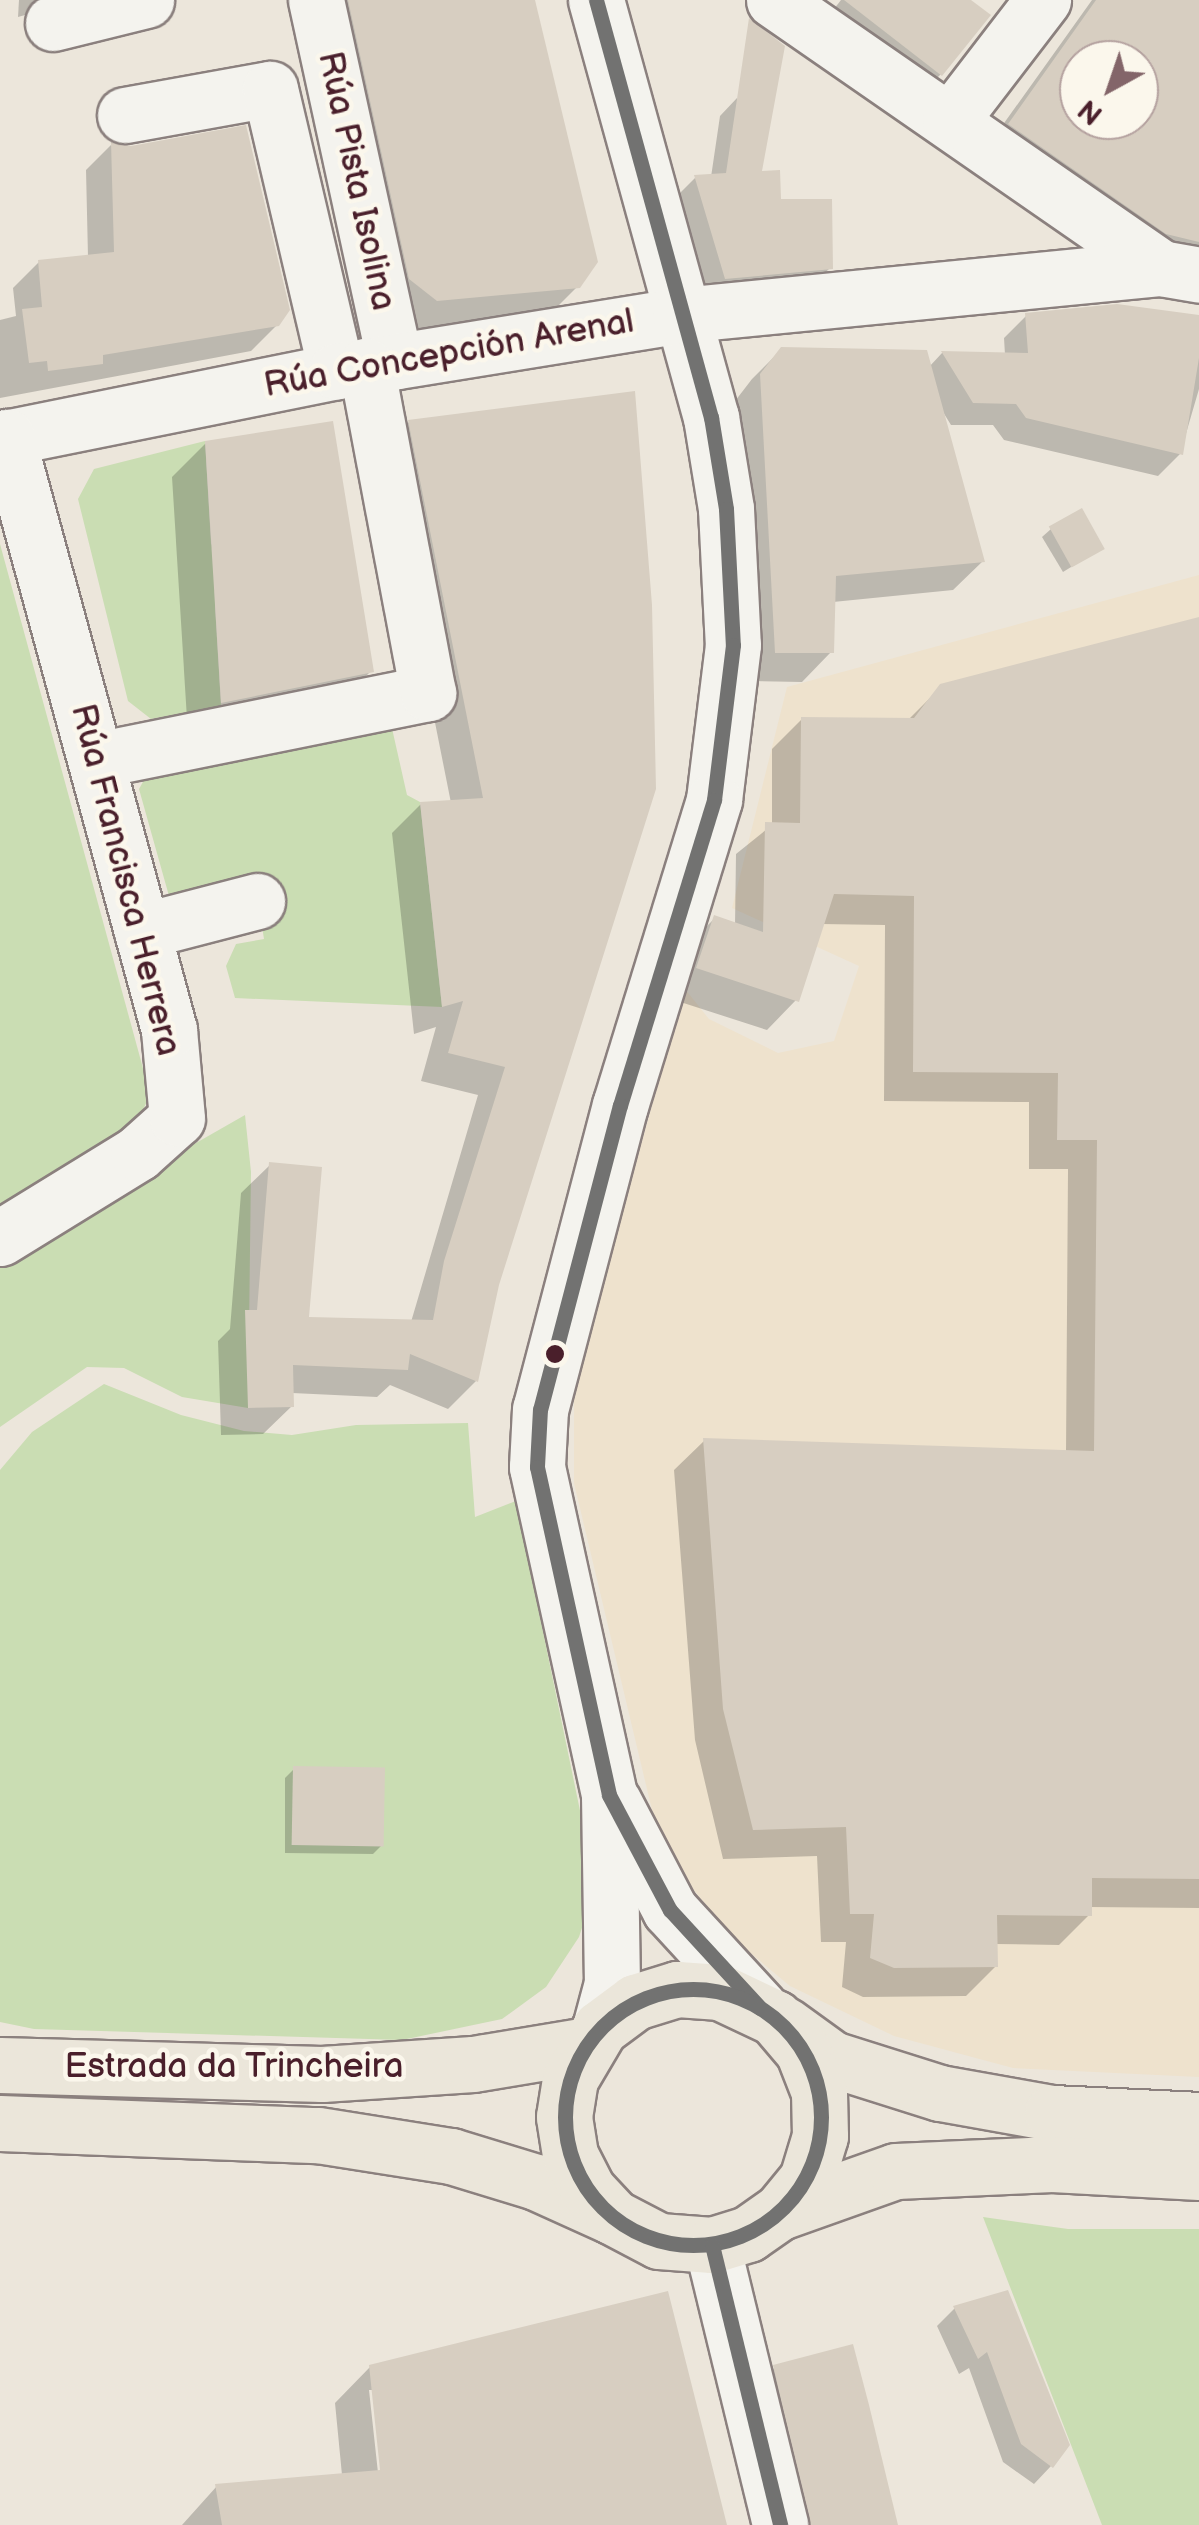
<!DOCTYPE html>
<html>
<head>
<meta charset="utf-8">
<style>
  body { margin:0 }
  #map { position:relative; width:1199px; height:2525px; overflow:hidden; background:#ece6db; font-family:"Balsamiq Sans",sans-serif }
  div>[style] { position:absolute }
  .built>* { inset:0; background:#eee2cd }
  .green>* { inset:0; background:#caddb3 }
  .shadow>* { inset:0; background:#0003 }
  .building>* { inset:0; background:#d7cec1; transform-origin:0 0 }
  .roads { filter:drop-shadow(2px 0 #8b807e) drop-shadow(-2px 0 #8b807e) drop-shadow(0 2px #8b807e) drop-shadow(0 -2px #8b807e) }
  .minor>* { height:55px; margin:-27.5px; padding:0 27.5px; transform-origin:27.5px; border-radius:27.5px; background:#f4f3ee }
  .highway>* { height:55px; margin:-27.5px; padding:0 27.5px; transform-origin:27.5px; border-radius:27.5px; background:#ebe6da }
  .bus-1>* { height:15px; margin:-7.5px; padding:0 7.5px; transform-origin:7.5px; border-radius:7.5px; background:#727271 }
  .bus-1>.ring { margin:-7.5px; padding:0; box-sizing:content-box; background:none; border:15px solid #727271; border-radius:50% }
  .dots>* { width:28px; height:28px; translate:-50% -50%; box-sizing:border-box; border:5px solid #fbf7ec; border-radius:50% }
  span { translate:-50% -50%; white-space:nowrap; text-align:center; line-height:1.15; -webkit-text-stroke:9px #fbf7ec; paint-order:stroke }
  .street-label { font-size:35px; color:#4a1f2b }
  .north { position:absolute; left:1059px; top:40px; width:100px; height:100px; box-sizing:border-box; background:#fbf7ec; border:2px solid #b4a19f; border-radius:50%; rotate:220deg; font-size:28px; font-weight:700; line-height:40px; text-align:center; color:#4a1f2b }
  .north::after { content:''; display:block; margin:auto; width:35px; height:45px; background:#836569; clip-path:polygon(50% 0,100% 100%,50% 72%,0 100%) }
</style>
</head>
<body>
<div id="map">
  <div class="built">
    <div style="clip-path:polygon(1199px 575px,1199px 2077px,1013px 2068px,894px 2036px,790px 1986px,736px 1941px,662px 1852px,574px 1483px,574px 1381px,685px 989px,709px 1019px,778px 1053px,834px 1041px,859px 966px,732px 908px,787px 687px)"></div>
  </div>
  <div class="green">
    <div style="clip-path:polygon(205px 441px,211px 544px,267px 593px,215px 606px,221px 706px,151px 719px,128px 701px,78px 499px,94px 469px)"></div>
    <div style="clip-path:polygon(0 544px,150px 1094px,138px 1122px,0 1210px)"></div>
    <div style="clip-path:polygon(389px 715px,407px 795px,420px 802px,442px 1007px,235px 998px,226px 966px,236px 944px,264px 939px,256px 889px,169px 896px,139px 789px,144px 780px)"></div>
    <div style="clip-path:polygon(245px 1115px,251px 1172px,248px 1408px,182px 1397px,124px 1368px,87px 1367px,0 1427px,0 1255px)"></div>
    <div style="clip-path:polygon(104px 1384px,181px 1415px,244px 1431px,292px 1435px,356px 1425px,468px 1423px,475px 1517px,516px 1501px,590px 1859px,590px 1903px,579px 1937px,546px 1987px,502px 2019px,402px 2040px,34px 2029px,0 2022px,0 1470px,32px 1432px)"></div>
    <div style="clip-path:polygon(983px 2217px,1068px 2229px,1199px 2229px,1199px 2525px,1102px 2525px)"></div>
  </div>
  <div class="shadow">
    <div style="clip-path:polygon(19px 0,79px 0,18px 17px)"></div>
    <div style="clip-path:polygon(300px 0,532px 0,578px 286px,543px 321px,403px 334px)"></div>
    <div style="clip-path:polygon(841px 0,967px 0,941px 74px,923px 92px,834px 9px)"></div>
    <div style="clip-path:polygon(evenodd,1092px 0,1199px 0,1199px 277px,982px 154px,1092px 0,1079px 60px,1139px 60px,1139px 120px,1079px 120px,1079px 60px)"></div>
    <div style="clip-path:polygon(737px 98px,758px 174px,830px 268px,811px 286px,707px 297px,677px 196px,695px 178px,711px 177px,720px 116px)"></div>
    <div style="clip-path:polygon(111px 145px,277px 325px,251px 351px,0 398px,0 320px,16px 316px,13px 288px,39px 262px,88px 257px,86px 170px)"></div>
    <div style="clip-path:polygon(1027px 315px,1199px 317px,1199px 389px,1180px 454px,1158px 476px,1004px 440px,993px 425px,951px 425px,943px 412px,983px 561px,953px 590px,833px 602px,831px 652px,802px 682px,746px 681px,732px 405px,752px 379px,782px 349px,929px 367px,942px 353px,1005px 355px,1004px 338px)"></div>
    <div style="clip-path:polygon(409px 422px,649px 605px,476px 1381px,448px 1409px,390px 1385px,377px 1397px,292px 1393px,292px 1406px,263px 1434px,221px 1435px,218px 1341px,230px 1329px,241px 1193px,270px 1165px,307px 1320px,411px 1322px,478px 1095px,421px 1081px,436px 1027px,414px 1034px,392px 833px,421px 804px,451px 803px,381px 451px)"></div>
    <div style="clip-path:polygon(206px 443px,371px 671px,337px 705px,188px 735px,172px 477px)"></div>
    <div style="clip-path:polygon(1051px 529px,1102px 548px,1063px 572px,1042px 537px)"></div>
    <div style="clip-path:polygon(1199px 620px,1199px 1908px,1089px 1907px,1089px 1915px,1059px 1945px,995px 1944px,996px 1966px,966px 1996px,863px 1997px,842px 1987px,846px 1942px,821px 1942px,817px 1856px,723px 1859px,695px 1740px,674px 1470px,704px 1441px,1066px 1453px,1068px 1169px,1029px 1169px,1029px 1102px,884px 1101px,885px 925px,821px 924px,796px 1000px,767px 1030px,668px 998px,685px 948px,715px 918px,735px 925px,736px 854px,772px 825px,772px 749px,802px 719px,908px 720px,942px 686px)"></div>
    <div style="clip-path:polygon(294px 1769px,382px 1845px,373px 1854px,285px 1853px,285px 1778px)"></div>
    <div style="clip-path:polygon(1006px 2293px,1051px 2466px,1034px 2484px,1003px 2462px,969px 2368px,959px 2374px,937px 2326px,955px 2308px)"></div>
    <div style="clip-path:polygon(evenodd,370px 2367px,723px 2525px,182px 2525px,217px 2486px,342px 2475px,335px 2403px,370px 2367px,369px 2390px,374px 2390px,384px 2482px,379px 2482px,369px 2390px)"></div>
    <div style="clip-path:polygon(775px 2367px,895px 2525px,756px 2525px,731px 2411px)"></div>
  </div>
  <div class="building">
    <div style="clip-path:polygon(348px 0,535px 0,598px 262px,580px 288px,437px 301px,409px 279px)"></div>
    <div style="clip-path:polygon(844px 0,971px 0,991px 15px,942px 76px)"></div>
    <div style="clip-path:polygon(evenodd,1096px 0,1199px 0,1199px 242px,1166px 234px,1008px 124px,1096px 0,1079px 60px,1139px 60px,1139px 120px,1079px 120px,1079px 60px)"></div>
    <div style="clip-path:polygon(749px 18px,785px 46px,762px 171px,780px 170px,781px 199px,832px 199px,833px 269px,725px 279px,694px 175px,726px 173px)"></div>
    <div style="clip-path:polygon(246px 125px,290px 310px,279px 326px,103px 355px,103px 364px,48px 371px,47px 361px,29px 363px,22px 309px,42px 307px,38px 260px,114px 252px,111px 142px,131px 146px)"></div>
    <div style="clip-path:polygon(1117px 304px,1199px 315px,1199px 358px,1183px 455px,1026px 418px,1016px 404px,973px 403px,941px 351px,1028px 353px,1025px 313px)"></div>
    <div style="clip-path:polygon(781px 347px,927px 350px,985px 562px,836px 576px,834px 653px,775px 653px,760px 374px)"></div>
    <div style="clip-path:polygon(635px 391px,652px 605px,656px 789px,499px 1285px,478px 1382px,410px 1354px,408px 1370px,293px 1365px,294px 1407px,248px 1408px,245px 1310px,257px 1310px,269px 1162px,322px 1167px,309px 1317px,433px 1320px,444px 1261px,505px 1067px,448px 1053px,463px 1001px,442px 1007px,420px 802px,483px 798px,408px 420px)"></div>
    <div style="clip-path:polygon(333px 421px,374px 672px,221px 703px,205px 441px)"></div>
    <div style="left:1082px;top:508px;width:47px;height:38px;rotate:61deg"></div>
    <div style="clip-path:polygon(1199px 617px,1199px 1879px,1092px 1878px,1092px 1916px,997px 1915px,998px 1967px,894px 1968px,870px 1958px,874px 1914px,850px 1914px,846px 1827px,753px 1830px,723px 1709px,703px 1438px,1094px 1451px,1097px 1140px,1057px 1140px,1058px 1073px,913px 1072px,914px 896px,834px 894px,799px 1002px,696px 968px,714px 915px,763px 932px,765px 822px,800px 823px,801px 717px,914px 718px,940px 684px)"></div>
    <div style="left:293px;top:1766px;width:92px;height:79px;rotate:1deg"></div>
    <div style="clip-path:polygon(1008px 2290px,1070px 2445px,1053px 2468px,1021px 2444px,987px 2352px,978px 2359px,953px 2306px)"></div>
    <div style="clip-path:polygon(668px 2291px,727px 2525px,222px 2525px,215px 2484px,380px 2470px,369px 2365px)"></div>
    <div style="clip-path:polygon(853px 2344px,869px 2405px,898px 2525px,810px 2525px,773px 2365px)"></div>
  </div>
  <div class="roads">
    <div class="minor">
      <div style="left:316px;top:0;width:370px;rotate:77.7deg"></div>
      <div style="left:596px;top:0;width:433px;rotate:74.6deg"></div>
      <div style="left:711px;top:417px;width:93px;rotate:80.7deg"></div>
      <div style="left:726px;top:509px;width:136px;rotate:87.1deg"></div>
      <div style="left:733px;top:645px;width:156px;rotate:97deg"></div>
      <div style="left:714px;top:800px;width:319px;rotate:107.1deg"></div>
      <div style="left:620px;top:1105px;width:314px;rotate:104.7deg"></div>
      <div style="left:540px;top:1409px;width:58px;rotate:93deg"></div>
      <div style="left:537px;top:1467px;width:336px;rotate:77.6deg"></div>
      <div style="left:609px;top:1795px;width:188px;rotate:89.1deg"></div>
      <div style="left:612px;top:1983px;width:47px;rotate:104.9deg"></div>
      <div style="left:774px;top:0;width:471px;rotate:34.7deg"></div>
      <div style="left:53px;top:23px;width:96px;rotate:-13.9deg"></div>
      <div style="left:125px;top:115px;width:147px;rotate:-10.2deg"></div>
      <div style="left:270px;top:89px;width:290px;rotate:76.8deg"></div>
      <div style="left:950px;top:121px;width:153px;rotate:-52.5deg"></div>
      <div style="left:0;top:439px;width:343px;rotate:-11.4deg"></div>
      <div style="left:336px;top:371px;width:349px;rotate:-9.2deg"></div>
      <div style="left:680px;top:315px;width:483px;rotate:-5.6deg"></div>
      <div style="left:1161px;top:268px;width:39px;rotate:10deg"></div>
      <div style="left:96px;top:760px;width:339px;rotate:-11.4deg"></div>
      <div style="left:428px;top:693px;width:333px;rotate:-100.7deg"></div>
      <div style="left:142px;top:931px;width:119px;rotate:-14.6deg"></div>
      <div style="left:0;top:1238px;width:162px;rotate:-31.6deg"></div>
      <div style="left:138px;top:1153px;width:52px;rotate:-41.9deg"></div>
      <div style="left:177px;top:1118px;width:88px;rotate:-95.2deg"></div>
      <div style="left:169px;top:1030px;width:615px;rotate:-105.28deg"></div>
      <div style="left:613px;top:1801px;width:123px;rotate:62.4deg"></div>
      <div style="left:670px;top:1910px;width:133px;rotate:47.4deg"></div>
      <div style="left:712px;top:2245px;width:288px;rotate:76.3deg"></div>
    </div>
    <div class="highway">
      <div style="left:785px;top:2025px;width:58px;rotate:35.9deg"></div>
      <div style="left:832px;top:2059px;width:113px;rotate:17.5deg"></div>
      <div style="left:940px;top:2093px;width:114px;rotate:10.1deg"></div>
      <div style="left:1052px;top:2113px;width:147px;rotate:2.7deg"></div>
      <div style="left:0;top:2065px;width:322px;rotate:1.6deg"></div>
      <div style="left:322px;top:2074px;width:151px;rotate:-3.8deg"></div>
      <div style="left:473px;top:2064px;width:115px;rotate:-9.5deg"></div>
      <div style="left:0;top:2123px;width:318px;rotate:2.2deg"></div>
      <div style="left:318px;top:2135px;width:135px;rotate:9deg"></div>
      <div style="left:451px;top:2156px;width:89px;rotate:17deg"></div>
      <div style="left:536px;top:2182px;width:80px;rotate:24.3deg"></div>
      <div style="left:780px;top:2212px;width:43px;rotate:-50.7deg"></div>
      <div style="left:807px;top:2179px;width:45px;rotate:-73.2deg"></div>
      <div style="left:820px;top:2136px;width:44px;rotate:-91.3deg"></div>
      <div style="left:819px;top:2092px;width:44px;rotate:-111.3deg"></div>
      <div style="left:803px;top:2051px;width:43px;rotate:-130.3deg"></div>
      <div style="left:775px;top:2018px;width:61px;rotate:-154.7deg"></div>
      <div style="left:720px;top:1992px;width:43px;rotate:-176deg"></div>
      <div style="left:677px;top:1989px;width:44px;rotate:162.8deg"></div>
      <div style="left:635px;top:2002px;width:44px;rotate:143.4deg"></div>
      <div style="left:600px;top:2028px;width:59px;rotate:120.5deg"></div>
      <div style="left:570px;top:2079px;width:38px;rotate:99deg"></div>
      <div style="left:564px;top:2117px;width:38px;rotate:81deg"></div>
      <div style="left:570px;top:2155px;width:38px;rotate:63deg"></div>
      <div style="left:587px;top:2189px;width:38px;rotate:47deg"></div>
      <div style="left:613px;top:2217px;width:52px;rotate:27.6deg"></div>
      <div style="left:659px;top:2241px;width:53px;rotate:4.3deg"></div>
      <div style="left:712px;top:2245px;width:38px;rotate:-17deg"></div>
      <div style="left:748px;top:2234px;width:39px;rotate:-35deg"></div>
      <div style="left:780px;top:2212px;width:123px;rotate:-19.5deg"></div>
      <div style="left:896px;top:2171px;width:156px;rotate:-2.6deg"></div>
      <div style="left:1052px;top:2164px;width:147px;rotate:3.1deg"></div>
    </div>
  </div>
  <div class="bus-1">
    <div style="left:596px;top:0;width:433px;rotate:74.6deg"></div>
    <div style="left:711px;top:417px;width:93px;rotate:80.7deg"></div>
    <div style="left:726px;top:509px;width:136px;rotate:87.1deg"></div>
    <div style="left:733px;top:645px;width:156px;rotate:97deg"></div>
    <div style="left:714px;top:800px;width:319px;rotate:107.1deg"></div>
    <div style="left:620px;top:1105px;width:314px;rotate:104.7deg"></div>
    <div style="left:540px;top:1409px;width:58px;rotate:93deg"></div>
    <div style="left:537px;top:1467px;width:336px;rotate:77.6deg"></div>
    <div style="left:609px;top:1795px;width:130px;rotate:62.1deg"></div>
    <div style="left:670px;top:1910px;width:133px;rotate:47.4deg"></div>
    <div class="ring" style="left:565px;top:1989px;width:241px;height:241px"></div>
    <div style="left:712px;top:2245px;width:288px;rotate:76.3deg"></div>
  </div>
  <div class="dots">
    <div style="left:555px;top:1354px;background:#4a1f2b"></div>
  </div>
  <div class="street-label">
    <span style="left:356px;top:181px;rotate:78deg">Rúa Pista Isolina</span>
    <span style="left:449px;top:354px;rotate:-10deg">Rúa Concepción Arenal</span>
    <span style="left:125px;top:880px;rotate:76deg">Rúa Francisca Herrera</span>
    <span style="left:234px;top:2067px">Estrada da Trincheira</span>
  </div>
  <div class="north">N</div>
</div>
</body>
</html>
